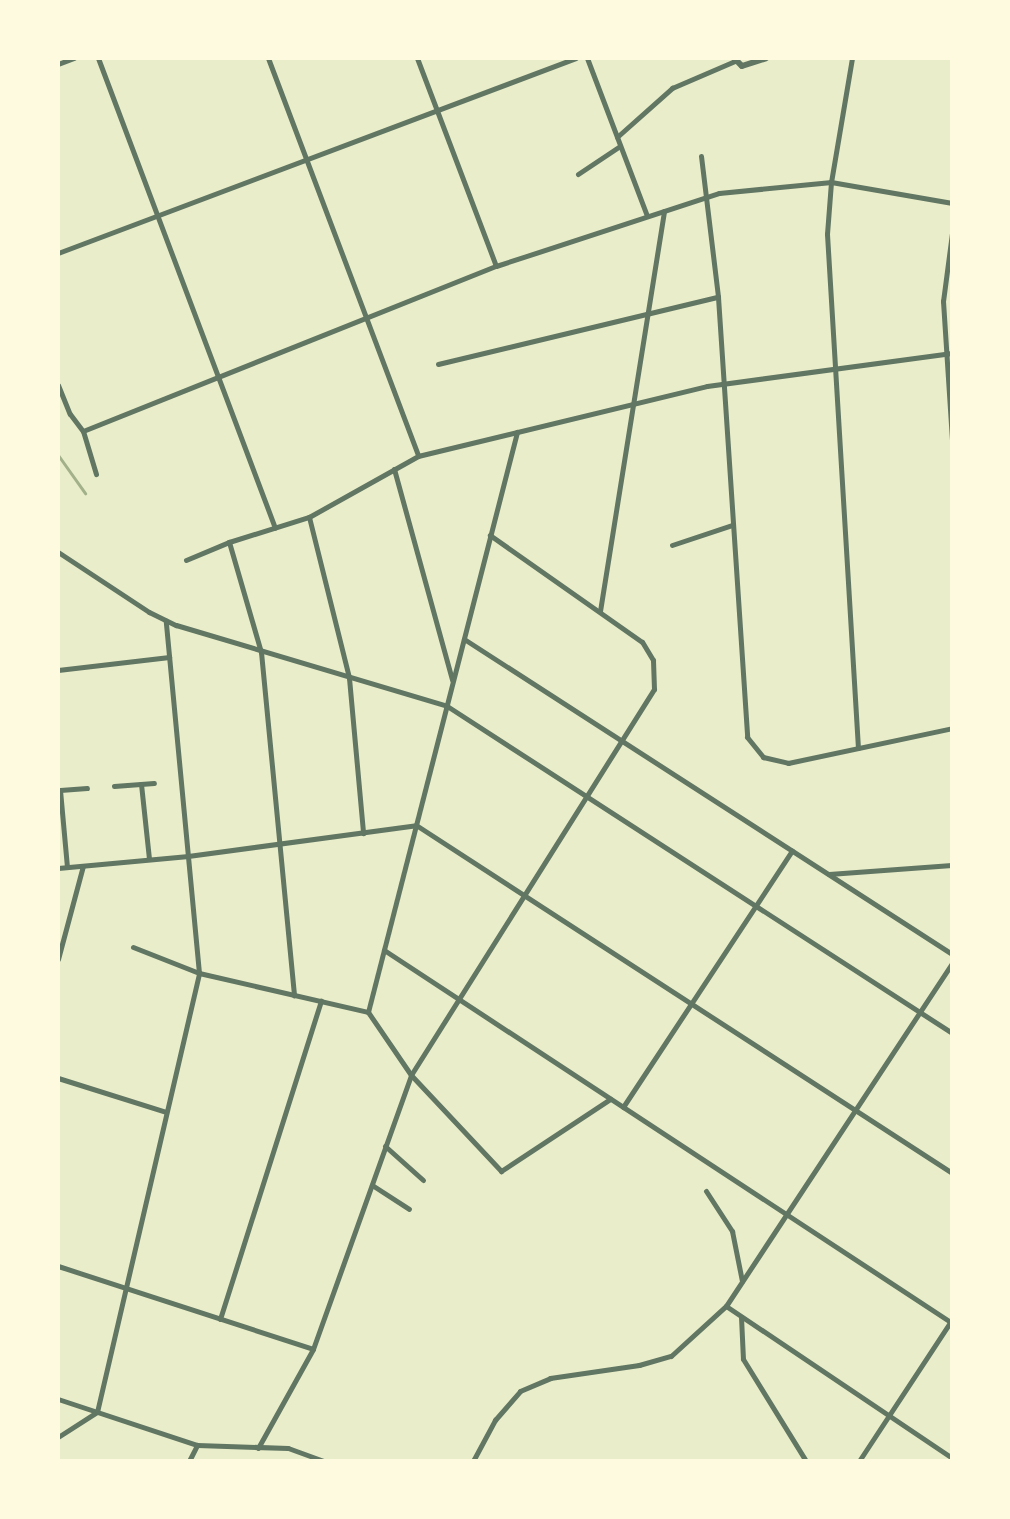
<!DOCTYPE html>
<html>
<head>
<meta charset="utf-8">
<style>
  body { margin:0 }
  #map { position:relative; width:1010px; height:1519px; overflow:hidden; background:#e9edc9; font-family:Cabin,sans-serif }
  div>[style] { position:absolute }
  .stream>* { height:3px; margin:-1.5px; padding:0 1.5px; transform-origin:1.5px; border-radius:1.5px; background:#a3b18a }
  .minor>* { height:5px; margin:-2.5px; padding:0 2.5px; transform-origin:2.5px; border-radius:2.5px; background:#617663 }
  .tertiary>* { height:6px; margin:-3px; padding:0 3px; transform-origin:3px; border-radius:3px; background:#617663 }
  span { translate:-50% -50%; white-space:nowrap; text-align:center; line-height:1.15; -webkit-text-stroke:6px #fefae0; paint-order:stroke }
  .frame { position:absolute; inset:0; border:60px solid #fefae0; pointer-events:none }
</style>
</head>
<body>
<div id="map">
  <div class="stream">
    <div style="left:58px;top:455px;width:47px;rotate:54.6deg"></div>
  </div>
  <div class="minor">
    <div style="left:98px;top:58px;width:502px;rotate:69.36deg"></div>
    <div style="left:268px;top:58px;width:425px;rotate:69.3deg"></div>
    <div style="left:417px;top:58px;width:222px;rotate:69.2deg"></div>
    <div style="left:587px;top:58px;width:169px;rotate:69.2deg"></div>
    <div style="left:852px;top:58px;width:126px;rotate:99.6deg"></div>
    <div style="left:831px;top:182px;width:52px;rotate:94.4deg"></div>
    <div style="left:827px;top:234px;width:515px;rotate:86.55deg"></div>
    <div style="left:58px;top:64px;width:17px;rotate:-21deg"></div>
    <div style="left:617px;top:137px;width:74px;rotate:-41.7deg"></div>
    <div style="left:672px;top:88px;width:69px;rotate:-23.2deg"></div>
    <div style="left:701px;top:156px;width:142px;rotate:83.1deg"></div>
    <div style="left:718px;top:297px;width:441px;rotate:86.2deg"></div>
    <div style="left:747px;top:737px;width:26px;rotate:51deg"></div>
    <div style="left:763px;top:757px;width:26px;rotate:13deg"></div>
    <div style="left:788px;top:763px;width:168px;rotate:-12deg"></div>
    <div style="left:578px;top:174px;width:50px;rotate:-33.7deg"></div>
    <div style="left:952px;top:233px;width:69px;rotate:97.5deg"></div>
    <div style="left:943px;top:301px;width:139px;rotate:86.3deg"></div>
    <div style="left:58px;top:253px;width:553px;rotate:-20.63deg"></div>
    <div style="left:438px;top:364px;width:288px;rotate:-13.5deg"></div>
    <div style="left:58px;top:385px;width:31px;rotate:68deg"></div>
    <div style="left:70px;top:414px;width:21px;rotate:53deg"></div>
    <div style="left:83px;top:431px;width:45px;rotate:73.2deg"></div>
    <div style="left:83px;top:431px;width:445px;rotate:-21.8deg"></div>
    <div style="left:496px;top:266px;width:235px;rotate:-18.1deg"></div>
    <div style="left:719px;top:193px;width:113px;rotate:-5.6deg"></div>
    <div style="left:831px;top:182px;width:123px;rotate:9.8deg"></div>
    <div style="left:394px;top:469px;width:219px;rotate:74.6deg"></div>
    <div style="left:309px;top:517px;width:166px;rotate:76deg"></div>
    <div style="left:349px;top:678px;width:156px;rotate:84.8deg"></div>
    <div style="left:229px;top:542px;width:115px;rotate:73.8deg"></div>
    <div style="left:261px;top:652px;width:345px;rotate:84.5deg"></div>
    <div style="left:672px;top:545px;width:63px;rotate:-18.4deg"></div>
    <div style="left:58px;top:552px;width:109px;rotate:33.4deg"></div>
    <div style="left:149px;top:612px;width:30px;rotate:26deg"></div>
    <div style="left:176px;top:625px;width:283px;rotate:16.6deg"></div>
    <div style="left:447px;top:706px;width:602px;rotate:32.92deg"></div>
    <div style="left:186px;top:560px;width:47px;rotate:-22.7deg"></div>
    <div style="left:229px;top:542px;width:84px;rotate:-17.4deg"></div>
    <div style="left:309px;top:517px;width:125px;rotate:-29.2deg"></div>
    <div style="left:418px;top:456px;width:297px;rotate:-13.6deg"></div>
    <div style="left:707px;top:386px;width:247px;rotate:-7.7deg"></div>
    <div style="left:600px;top:611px;width:405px;rotate:-80.9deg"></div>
    <div style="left:464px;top:639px;width:581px;rotate:32.84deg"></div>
    <div style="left:58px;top:670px;width:112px;rotate:-6.7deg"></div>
    <div style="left:141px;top:784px;width:75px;rotate:83.9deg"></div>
    <div style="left:114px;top:786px;width:40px;rotate:-4.3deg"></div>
    <div style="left:67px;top:867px;width:77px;rotate:-95.2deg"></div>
    <div style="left:60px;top:790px;width:27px;rotate:-4deg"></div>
    <div style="left:58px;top:868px;width:131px;rotate:-5.3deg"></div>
    <div style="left:188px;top:856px;width:230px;rotate:-7.7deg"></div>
    <div style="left:416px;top:825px;width:639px;rotate:32.99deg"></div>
    <div style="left:829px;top:874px;width:123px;rotate:-4.2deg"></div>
    <div style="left:133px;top:947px;width:71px;rotate:21.5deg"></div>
    <div style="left:199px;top:973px;width:173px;rotate:13deg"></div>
    <div style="left:368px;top:1012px;width:76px;rotate:55.7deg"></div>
    <div style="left:411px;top:1075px;width:132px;rotate:46.8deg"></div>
    <div style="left:501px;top:1171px;width:131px;rotate:-33.4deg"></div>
    <div style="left:384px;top:950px;width:680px;rotate:33.29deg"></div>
    <div style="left:58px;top:959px;width:96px;rotate:-75deg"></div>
    <div style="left:368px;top:1012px;width:599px;rotate:-75.59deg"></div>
    <div style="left:58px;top:1078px;width:113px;rotate:17.5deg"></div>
    <div style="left:623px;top:1107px;width:307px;rotate:-56.6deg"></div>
    <div style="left:385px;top:1146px;width:51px;rotate:41.8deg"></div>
    <div style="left:372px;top:1185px;width:44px;rotate:33deg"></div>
    <div style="left:706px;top:1191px;width:48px;rotate:57deg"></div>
    <div style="left:732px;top:1231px;width:51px;rotate:78.7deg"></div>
    <div style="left:58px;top:1266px;width:268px;rotate:18deg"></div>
    <div style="left:726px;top:1306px;width:272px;rotate:33.9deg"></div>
    <div style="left:741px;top:1317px;width:42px;rotate:87.3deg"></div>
    <div style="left:743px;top:1359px;width:120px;rotate:58.3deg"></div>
    <div style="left:220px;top:1319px;width:334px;rotate:-72.4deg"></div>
    <div style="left:58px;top:1399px;width:146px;rotate:18.3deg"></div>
    <div style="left:197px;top:1445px;width:91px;rotate:1.9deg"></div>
    <div style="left:288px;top:1448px;width:38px;rotate:20deg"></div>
    <div style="left:58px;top:1437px;width:46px;rotate:-32.7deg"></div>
    <div style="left:97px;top:1412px;width:451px;rotate:-76.9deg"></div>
    <div style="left:199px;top:973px;width:354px;rotate:-95.4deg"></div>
    <div style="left:258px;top:1448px;width:113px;rotate:-60.9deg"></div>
    <div style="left:313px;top:1349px;width:291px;rotate:-70.3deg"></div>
    <div style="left:411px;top:1075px;width:456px;rotate:-57.8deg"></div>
    <div style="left:654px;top:689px;width:29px;rotate:-92deg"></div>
    <div style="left:653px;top:660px;width:21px;rotate:-121deg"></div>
    <div style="left:642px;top:642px;width:186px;rotate:-144.9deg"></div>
    <div style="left:189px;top:1461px;width:18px;rotate:-63deg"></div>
    <div style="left:473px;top:1461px;width:47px;rotate:-61.8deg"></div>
    <div style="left:495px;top:1420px;width:38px;rotate:-49deg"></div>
    <div style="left:520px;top:1391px;width:33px;rotate:-23deg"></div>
    <div style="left:550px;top:1378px;width:90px;rotate:-8.3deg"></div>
    <div style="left:639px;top:1365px;width:33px;rotate:-16deg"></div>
    <div style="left:671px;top:1356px;width:74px;rotate:-42.3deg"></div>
    <div style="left:726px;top:1306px;width:411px;rotate:-56.6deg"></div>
    <div style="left:859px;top:1461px;width:168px;rotate:-56.7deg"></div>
  </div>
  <div class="tertiary">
    <div style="left:734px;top:58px;width:11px;rotate:45deg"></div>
    <div style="left:742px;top:66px;width:25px;rotate:-18deg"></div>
  </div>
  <div class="frame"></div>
</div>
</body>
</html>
